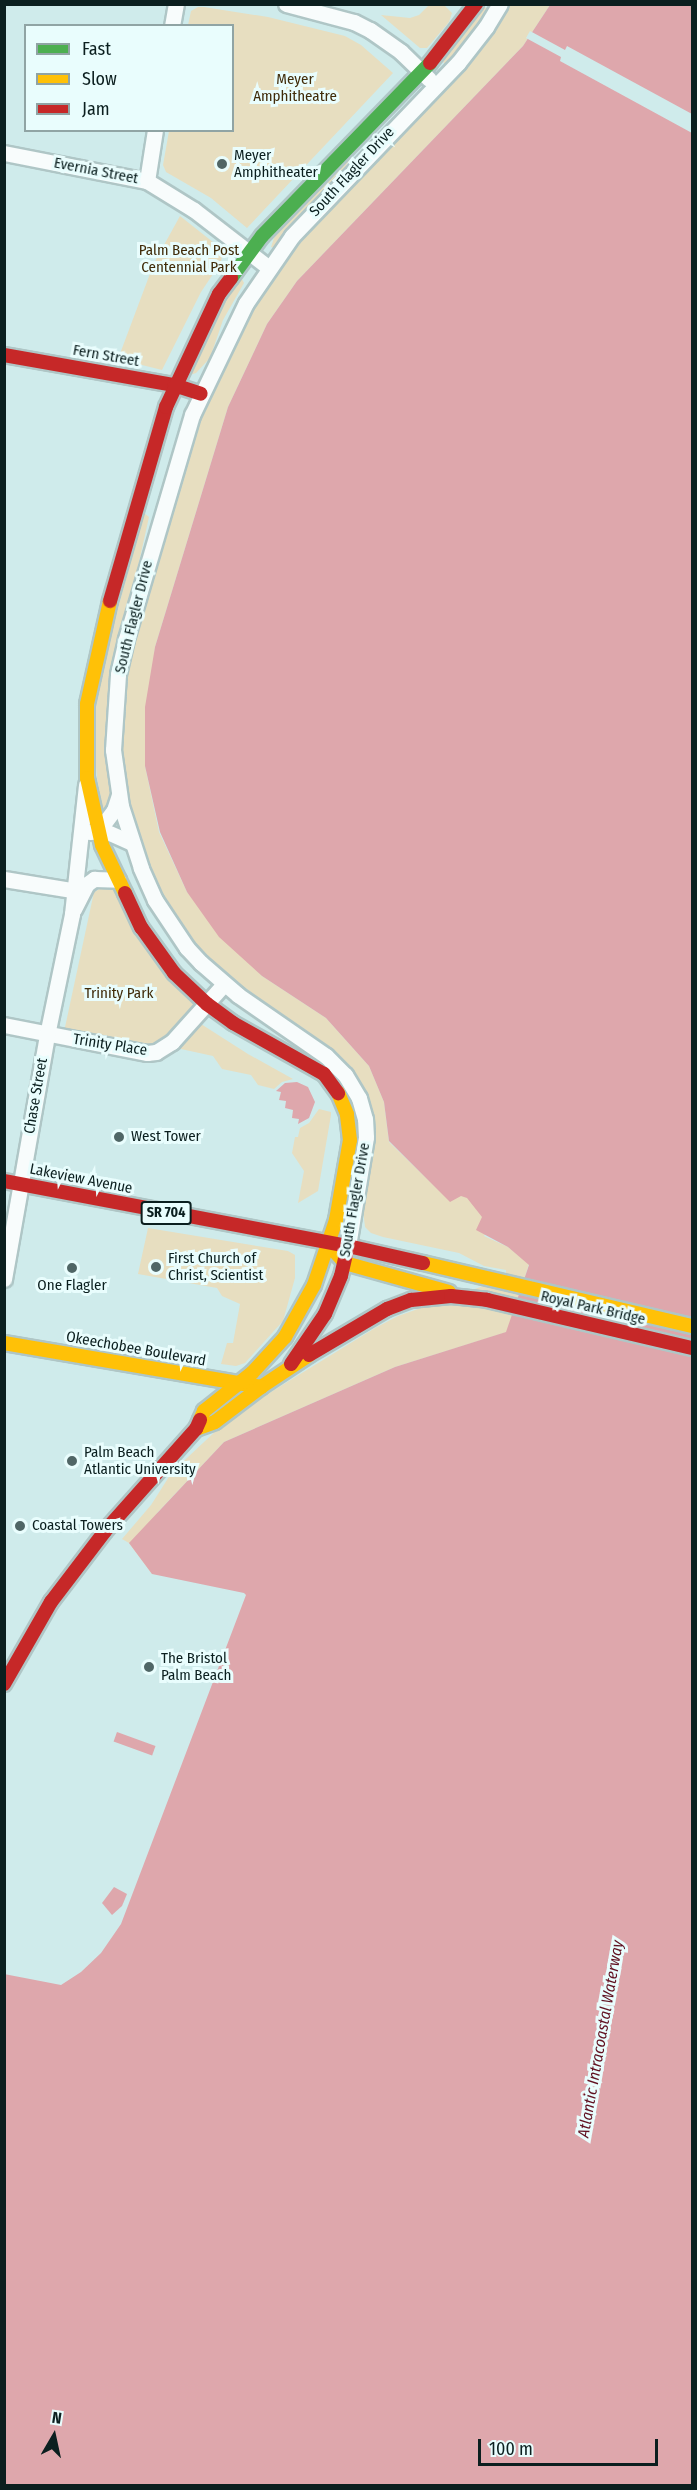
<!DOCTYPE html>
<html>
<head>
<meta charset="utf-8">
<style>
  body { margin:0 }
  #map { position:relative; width:697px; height:2490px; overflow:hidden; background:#cfebeb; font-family:"Fira Sans Condensed",sans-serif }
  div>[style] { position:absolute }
  .green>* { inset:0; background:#e7dec0 }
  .water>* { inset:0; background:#dea7ac; transform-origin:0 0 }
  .pier>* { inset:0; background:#cfebeb }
  .roads { filter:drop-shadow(2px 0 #afc6c6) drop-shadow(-2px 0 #afc6c6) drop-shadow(0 2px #afc6c6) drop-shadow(0 -2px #afc6c6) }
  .street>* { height:15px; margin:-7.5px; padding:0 7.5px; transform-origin:7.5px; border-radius:7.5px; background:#f8fcfc }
  .fast>* { height:14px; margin:-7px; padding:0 7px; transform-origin:7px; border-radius:7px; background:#4caf50 }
  .slow>* { height:14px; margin:-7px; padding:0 7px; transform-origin:7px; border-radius:7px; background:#ffc107 }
  .jam>* { height:14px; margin:-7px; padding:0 7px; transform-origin:7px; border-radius:7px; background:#c62828 }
  .dots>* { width:16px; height:16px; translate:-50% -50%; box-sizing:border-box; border:3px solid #e9fdfd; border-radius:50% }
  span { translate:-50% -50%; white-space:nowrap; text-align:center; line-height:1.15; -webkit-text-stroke:6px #e9fdfd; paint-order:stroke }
  .shield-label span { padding:2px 4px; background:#e9fdfd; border:2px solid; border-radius:4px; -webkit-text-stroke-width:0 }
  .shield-label { font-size:14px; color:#0b1f1f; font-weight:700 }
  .park-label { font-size:15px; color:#402b09 }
  .poi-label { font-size:15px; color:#0b1f1f }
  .left { translate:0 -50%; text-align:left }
  .street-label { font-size:15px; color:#0b1f1f }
  .water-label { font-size:16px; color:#611121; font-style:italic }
  .frame { position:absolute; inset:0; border:6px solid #0b1f1f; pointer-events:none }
  .legend { position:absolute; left:24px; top:24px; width:210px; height:108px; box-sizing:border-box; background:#e9fdfd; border:2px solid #90a4a4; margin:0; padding:8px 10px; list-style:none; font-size:18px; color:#0b1f1f }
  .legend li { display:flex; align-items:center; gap:12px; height:30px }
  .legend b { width:30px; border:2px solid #90a4a4 }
  .north { position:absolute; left:24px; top:2406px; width:60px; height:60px; -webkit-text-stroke:4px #e9fdfd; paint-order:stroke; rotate:9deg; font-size:16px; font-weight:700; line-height:24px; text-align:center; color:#0b1f1f }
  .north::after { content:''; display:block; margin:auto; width:21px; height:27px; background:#0b1f1f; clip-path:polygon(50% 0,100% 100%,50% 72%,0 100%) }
  .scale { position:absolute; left:478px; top:2439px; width:180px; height:27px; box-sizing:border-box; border:3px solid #0b1f1f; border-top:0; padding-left:8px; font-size:18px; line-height:21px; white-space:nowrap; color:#0b1f1f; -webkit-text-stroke:4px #e9fdfd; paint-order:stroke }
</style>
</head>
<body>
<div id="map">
  <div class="green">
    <div style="clip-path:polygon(430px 4px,444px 5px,452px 13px,449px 22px,427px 48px,420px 48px,381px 15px,410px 18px,419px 15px)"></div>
    <div style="clip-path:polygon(508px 5px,550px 5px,523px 46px,297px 281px,267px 324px,228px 407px,155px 647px,145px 766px,159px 832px,187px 892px,262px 976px,326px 1018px,369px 1066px,384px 1102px,389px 1142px,450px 1201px,468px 1187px,495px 1216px,484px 1236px,508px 1247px,529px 1264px,507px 1332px,395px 1367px,224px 1442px,157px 1513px,151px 1537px,152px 1574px,129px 1543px,122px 1539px,151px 1505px,172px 1472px,220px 1427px,253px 1403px,375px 1328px,398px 1316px,506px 1278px,506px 1270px,484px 1266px,459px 1253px,383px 1237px,371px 1233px,365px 1227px,363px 1210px,376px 1133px,374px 1116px,363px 1087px,343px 1059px,219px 969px,196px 944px,166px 901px,151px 870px,130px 812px,123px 768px,121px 720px,129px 659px,193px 435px,207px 396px,241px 324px,286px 255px,310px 227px,455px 77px,488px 37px)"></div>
    <div style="clip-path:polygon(483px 6px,489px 10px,447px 66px,443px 62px)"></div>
    <div style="clip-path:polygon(204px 7px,268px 17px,345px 36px,361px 45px,393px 73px,247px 228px,211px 198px,166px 172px,163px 165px,169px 131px,232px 130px,232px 26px,188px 25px,191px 11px,198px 7px)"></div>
    <div style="clip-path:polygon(356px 150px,342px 172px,311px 204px,276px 248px,271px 247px,275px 235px)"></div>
    <div style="clip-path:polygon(180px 216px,223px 250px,221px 262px,201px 292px,162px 370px,118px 359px,154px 263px)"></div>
    <div style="clip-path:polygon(242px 279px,244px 283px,223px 320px,210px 358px,196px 373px,190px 375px,227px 294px)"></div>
    <div style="clip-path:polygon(144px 513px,149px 517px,109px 697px,106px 737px,112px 796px,108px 812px,103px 809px,97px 778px,93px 731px,97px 685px)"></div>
    <div style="clip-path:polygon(107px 885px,112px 887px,193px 1004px,195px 1009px,168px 1039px,158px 1045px,146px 1047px,64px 1032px,94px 892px)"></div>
    <div style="clip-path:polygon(201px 1024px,248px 1054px,293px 1079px,282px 1082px,274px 1089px,258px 1085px,251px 1075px,222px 1069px,213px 1056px,181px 1049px,180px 1046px)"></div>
    <div style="clip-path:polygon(319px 1109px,331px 1112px,331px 1115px,318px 1191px,298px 1203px,304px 1171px,292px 1153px,295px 1137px,298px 1137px,300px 1128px,309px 1123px)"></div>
    <div style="clip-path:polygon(148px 1228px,288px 1251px,295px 1255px,295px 1278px,283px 1321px,245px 1363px,236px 1366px,221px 1364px,227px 1343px,233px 1343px,240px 1304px,222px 1296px,217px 1288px,138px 1274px)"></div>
  </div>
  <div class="water">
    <div style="clip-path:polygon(550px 5px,692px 5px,692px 2485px,5px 2485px,4px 1974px,61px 1985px,81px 1972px,101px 1953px,121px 1924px,246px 1595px,244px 1593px,152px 1574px,129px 1543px,224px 1442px,395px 1367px,506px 1332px,529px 1265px,508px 1247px,476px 1230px,482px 1217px,467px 1198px,461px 1196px,450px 1202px,389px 1141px,384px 1102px,369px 1066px,326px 1018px,262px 976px,219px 937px,187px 892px,160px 832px,145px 766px,145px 707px,155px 647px,228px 407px,267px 324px,297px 281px,523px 46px)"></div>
    <div style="clip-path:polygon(297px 1082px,308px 1087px,315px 1102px,309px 1118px,298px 1124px,299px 1119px,292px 1118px,293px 1110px,285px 1108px,286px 1101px,279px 1100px,281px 1092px,276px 1091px,285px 1083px)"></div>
    <div style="left:117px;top:1732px;width:41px;height:10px;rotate:20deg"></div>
    <div style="clip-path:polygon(114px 1887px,127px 1894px,122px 1906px,112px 1915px,102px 1903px)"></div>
  </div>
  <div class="pier">
    <div style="clip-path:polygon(530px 31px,565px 50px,567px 46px,692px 114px,692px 133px,560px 61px,561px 57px,526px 38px)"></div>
  </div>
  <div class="roads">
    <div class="street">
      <div style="left:286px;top:4px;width:70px;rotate:14.8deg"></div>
      <div style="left:354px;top:22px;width:18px;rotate:27deg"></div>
      <div style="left:370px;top:30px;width:38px;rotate:35deg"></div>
      <div style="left:401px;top:52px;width:39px;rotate:44deg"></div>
      <div style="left:172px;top:26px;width:22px;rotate:-80deg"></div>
      <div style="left:4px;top:153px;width:146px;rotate:11.1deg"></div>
      <div style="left:147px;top:181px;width:55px;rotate:31.7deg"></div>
      <div style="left:194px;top:210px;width:95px;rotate:37.7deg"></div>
      <div style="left:147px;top:181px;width:52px;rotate:-81.1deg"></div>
      <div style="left:99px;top:830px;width:25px;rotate:-53deg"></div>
      <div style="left:114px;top:810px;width:16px;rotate:-72deg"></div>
      <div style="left:90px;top:832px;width:15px;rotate:-4deg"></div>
      <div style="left:105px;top:831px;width:30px;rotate:24deg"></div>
      <div style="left:4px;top:879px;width:69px;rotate:9.2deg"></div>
      <div style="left:74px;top:909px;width:28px;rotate:-63deg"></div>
      <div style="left:87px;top:884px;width:9px;rotate:-36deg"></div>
      <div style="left:94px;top:879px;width:24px;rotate:2deg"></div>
      <div style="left:4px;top:1025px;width:146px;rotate:11.1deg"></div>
      <div style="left:147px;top:1053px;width:9px;rotate:-6deg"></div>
      <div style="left:156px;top:1052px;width:19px;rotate:-32deg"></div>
      <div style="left:172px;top:1042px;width:78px;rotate:-48.1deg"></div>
      <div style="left:348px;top:1246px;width:110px;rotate:-80.6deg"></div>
      <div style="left:366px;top:1137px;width:18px;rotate:-93deg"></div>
      <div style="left:365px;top:1119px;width:22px;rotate:-106deg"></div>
      <div style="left:359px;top:1098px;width:27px;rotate:-121deg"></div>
      <div style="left:345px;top:1075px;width:27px;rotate:-135deg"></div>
      <div style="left:326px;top:1056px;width:107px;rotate:-145.3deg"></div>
      <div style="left:238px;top:995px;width:49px;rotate:-139.1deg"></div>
      <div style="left:201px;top:963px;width:21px;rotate:-133deg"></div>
      <div style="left:187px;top:948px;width:58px;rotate:-123.7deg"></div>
      <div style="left:155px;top:900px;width:35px;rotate:-114deg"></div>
      <div style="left:141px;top:868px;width:65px;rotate:-107.9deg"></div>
      <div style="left:121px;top:806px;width:57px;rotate:-98.1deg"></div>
      <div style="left:113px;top:750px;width:76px;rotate:-86.2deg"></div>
      <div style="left:118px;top:674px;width:36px;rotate:-77deg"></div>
      <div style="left:126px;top:639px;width:234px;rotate:-73.6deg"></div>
      <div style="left:192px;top:415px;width:124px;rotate:-64.3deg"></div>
      <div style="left:246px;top:303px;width:81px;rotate:-55.5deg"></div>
      <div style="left:292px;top:236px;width:240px;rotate:-46.2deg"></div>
      <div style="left:458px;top:63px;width:46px;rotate:-52.1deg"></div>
      <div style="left:486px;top:27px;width:27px;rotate:-59deg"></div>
      <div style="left:4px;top:1279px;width:248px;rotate:-80deg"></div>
      <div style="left:47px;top:1035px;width:124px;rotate:-78.3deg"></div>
      <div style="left:72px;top:914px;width:130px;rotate:-83.8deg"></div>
    </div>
    <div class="fast">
      <div style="left:231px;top:278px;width:52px;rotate:-53.6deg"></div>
      <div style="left:262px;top:236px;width:241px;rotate:-45.8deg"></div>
    </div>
    <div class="slow">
      <div style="left:110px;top:601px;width:106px;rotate:102.6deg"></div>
      <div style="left:87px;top:704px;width:74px;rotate:90deg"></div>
      <div style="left:87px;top:778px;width:69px;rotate:77.4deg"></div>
      <div style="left:102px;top:845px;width:53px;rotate:64.4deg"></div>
      <div style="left:328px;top:1244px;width:25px;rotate:48deg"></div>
      <div style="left:345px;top:1263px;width:108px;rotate:15.6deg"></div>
      <div style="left:423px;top:1263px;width:276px;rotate:13.2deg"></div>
      <div style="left:4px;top:1343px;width:261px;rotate:9.7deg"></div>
      <div style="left:261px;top:1387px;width:58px;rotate:-33.7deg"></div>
      <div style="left:200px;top:1420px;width:10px;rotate:-66deg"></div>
      <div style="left:204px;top:1411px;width:61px;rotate:-38.4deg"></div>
      <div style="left:252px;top:1373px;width:49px;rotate:-47.5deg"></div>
      <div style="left:285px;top:1337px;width:60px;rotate:-60.9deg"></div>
      <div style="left:314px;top:1285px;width:69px;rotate:-71.3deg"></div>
      <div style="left:336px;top:1220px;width:81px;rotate:-80.1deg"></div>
      <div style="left:350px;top:1140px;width:26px;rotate:-97deg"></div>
      <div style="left:347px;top:1114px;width:23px;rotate:-113deg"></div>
      <div style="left:196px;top:1429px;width:20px;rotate:-20deg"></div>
      <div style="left:215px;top:1422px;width:58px;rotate:-37.3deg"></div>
    </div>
    <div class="jam">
      <div style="left:430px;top:63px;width:75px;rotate:-52.1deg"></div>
      <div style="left:4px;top:355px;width:173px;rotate:10deg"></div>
      <div style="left:174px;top:385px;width:28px;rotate:18deg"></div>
      <div style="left:110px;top:601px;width:202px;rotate:-73.9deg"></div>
      <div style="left:166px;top:407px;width:125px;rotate:-64.9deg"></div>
      <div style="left:219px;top:294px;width:20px;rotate:-53deg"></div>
      <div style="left:125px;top:893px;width:38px;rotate:65deg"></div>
      <div style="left:141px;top:927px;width:57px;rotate:54.3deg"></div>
      <div style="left:174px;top:973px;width:45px;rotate:43.2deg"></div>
      <div style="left:207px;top:1004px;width:32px;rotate:36deg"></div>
      <div style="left:233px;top:1023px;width:104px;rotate:29.3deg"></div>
      <div style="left:324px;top:1074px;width:24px;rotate:54deg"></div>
      <div style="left:4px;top:1181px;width:350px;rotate:10.7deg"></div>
      <div style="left:348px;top:1246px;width:77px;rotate:12.8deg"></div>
      <div style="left:309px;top:1355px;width:91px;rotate:-30.5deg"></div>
      <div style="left:387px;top:1309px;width:26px;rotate:-21deg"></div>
      <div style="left:411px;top:1300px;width:40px;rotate:-5.7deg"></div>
      <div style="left:451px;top:1296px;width:36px;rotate:6deg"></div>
      <div style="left:487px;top:1300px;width:211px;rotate:13.2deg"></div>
      <div style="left:291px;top:1364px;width:60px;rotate:-55.8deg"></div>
      <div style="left:325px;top:1314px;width:41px;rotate:-67.2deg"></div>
      <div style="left:341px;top:1276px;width:31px;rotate:-77deg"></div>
      <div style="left:4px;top:1684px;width:95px;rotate:-60.2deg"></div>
      <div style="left:51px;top:1602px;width:89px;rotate:-52.7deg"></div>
      <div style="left:105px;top:1531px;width:137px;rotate:-48.3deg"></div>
      <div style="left:196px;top:1429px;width:10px;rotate:-66deg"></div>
    </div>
  </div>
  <div class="dots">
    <div style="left:222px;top:164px;background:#506666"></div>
    <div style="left:119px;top:1137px;background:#506666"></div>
    <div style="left:156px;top:1267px;background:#506666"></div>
    <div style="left:72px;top:1268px;background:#506666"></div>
    <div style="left:72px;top:1461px;background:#506666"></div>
    <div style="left:20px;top:1526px;background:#506666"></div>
    <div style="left:149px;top:1667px;background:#506666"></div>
  </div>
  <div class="shield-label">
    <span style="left:166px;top:1213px">SR 704</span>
  </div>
  <div class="park-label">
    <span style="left:295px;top:88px">Meyer<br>Amphitheatre</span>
    <span style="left:189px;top:259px">Palm Beach Post<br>Centennial Park</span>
    <span style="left:119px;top:994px">Trinity Park</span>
  </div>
  <div class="poi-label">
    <span class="left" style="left:234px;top:164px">Meyer<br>Amphitheater</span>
    <span class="left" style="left:131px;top:1137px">West Tower</span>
    <span class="left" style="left:168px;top:1267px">First Church of<br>Christ, Scientist</span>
    <span style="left:72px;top:1286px">One Flagler</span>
    <span class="left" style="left:84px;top:1461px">Palm Beach<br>Atlantic University</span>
    <span class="left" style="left:32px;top:1526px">Coastal Towers</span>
    <span class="left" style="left:161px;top:1667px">The Bristol<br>Palm Beach</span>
  </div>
  <div class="street-label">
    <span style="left:96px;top:171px;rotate:11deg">Evernia Street</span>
    <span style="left:352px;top:172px;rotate:-47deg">South Flagler Drive</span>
    <span style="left:106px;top:356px;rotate:10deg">Fern Street</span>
    <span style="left:134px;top:617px;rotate:-76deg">South Flagler Drive</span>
    <span style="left:110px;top:1045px;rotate:9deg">Trinity Place</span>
    <span style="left:36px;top:1096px;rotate:-80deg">Chase Street</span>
    <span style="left:81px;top:1179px;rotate:11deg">Lakeview Avenue</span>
    <span style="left:355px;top:1200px;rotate:-80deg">South Flagler Drive</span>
    <span style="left:593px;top:1308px;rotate:13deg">Royal Park Bridge</span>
    <span style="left:136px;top:1349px;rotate:10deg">Okeechobee Boulevard</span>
  </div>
  <div class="water-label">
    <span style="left:601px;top:2039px;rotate:-80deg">Atlantic Intracoastal Waterway</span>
  </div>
  <div class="frame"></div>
  <ul class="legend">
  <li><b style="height:8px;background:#4caf50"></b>Fast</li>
  <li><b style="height:8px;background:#ffc107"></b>Slow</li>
  <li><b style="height:8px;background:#c62828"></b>Jam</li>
  </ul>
  <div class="north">N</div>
  <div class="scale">100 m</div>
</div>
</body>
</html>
